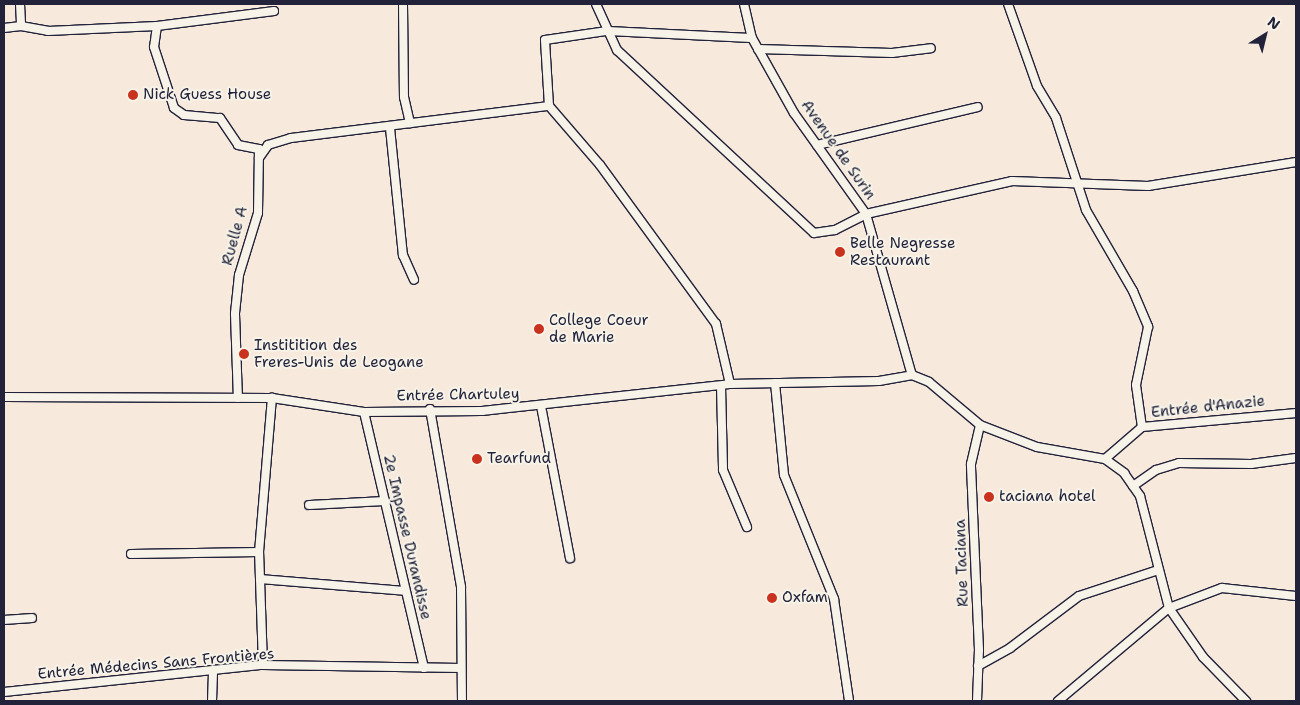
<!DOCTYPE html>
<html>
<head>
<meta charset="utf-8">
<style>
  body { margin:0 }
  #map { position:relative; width:1300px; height:705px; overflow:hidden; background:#f7e9db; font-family:"Shantell Sans",sans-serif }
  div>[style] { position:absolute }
  .roads { filter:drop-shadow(1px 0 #22223b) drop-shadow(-1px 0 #22223b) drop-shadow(0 1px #22223b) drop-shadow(0 -1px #22223b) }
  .street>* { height:8px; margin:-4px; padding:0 4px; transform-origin:4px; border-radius:4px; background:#f7f3e8 }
  .dots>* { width:14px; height:14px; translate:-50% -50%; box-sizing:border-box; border:2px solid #f7f3e8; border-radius:50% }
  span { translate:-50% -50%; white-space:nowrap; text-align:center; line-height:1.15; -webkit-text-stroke:4px #f7f3e8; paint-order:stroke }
  .poi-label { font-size:15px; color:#22223b }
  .left { translate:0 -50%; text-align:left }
  .street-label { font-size:15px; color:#22223b }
  .frame { position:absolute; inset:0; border:5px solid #22223b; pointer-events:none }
  .north { position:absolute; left:1240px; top:10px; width:50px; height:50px; -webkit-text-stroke:4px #f7f3e8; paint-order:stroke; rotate:36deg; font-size:14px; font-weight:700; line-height:20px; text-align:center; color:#22223b }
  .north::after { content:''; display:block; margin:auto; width:18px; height:22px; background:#22223b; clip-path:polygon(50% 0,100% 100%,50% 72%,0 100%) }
</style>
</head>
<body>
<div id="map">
  <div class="roads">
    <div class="street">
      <div style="left:20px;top:4px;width:22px;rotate:87deg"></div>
      <div style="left:403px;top:4px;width:93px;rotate:89.4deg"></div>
      <div style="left:404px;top:97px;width:27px;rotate:77deg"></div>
      <div style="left:596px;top:4px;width:51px;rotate:65.5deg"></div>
      <div style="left:617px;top:50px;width:269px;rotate:42.9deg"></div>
      <div style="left:814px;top:233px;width:21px;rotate:-8deg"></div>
      <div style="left:835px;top:230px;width:35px;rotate:-27deg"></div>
      <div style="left:866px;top:214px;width:150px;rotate:-12.7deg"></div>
      <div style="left:1012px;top:181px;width:136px;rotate:2.1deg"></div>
      <div style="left:1148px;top:186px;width:150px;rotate:-9.2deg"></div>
      <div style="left:744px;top:4px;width:35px;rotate:77deg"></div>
      <div style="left:752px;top:38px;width:86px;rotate:60.8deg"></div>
      <div style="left:794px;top:113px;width:124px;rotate:54.5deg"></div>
      <div style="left:866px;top:214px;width:167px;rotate:74.1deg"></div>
      <div style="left:1008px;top:4px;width:87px;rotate:70.5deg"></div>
      <div style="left:1037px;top:86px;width:37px;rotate:59deg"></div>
      <div style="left:1056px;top:118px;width:97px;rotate:71.9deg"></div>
      <div style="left:1086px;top:210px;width:94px;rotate:59.9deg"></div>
      <div style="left:1133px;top:291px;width:39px;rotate:67deg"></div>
      <div style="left:1148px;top:327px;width:59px;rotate:101.7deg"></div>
      <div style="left:1136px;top:385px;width:42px;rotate:81.9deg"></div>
      <div style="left:157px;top:26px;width:21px;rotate:98deg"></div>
      <div style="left:154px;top:47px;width:64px;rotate:71.8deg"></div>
      <div style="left:174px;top:108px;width:12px;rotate:35deg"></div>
      <div style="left:184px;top:115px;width:36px;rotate:5deg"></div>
      <div style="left:220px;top:118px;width:32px;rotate:56deg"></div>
      <div style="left:238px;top:145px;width:21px;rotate:11deg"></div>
      <div style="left:259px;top:149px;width:64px;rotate:90.9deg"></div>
      <div style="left:258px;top:213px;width:65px;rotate:107deg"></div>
      <div style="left:239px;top:275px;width:39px;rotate:96deg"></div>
      <div style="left:235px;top:314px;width:84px;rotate:88deg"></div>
      <div style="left:4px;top:28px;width:17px;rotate:-7deg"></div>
      <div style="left:21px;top:26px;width:27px;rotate:10deg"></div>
      <div style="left:48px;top:31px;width:109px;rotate:-2.6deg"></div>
      <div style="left:157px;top:26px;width:118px;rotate:-7.3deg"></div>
      <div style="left:758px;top:49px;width:134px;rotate:1.7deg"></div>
      <div style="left:892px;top:53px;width:39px;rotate:-7deg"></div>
      <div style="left:390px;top:128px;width:128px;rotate:84.2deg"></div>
      <div style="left:403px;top:255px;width:27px;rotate:66deg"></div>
      <div style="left:817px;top:145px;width:165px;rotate:-13.3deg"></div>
      <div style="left:259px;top:158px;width:16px;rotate:-55deg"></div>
      <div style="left:268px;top:145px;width:24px;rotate:-17deg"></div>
      <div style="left:291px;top:138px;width:260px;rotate:-7.1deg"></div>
      <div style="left:912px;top:375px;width:18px;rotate:22deg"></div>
      <div style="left:929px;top:382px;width:67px;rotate:40.1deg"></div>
      <div style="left:980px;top:425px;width:61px;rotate:21.1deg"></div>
      <div style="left:1037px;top:447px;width:69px;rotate:10deg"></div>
      <div style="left:1105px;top:459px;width:24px;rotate:36deg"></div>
      <div style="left:1124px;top:473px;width:28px;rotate:55deg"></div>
      <div style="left:1140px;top:496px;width:116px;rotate:75.5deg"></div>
      <div style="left:1169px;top:608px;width:60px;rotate:55.2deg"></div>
      <div style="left:1203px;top:657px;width:62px;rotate:45.7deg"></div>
      <div style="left:775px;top:383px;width:92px;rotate:84.4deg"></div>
      <div style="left:784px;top:475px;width:134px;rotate:68deg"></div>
      <div style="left:834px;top:599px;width:103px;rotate:81.6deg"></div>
      <div style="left:730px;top:384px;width:62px;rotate:-103.1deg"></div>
      <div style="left:716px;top:324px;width:197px;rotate:-126.1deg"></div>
      <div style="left:600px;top:165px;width:78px;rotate:-130.8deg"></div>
      <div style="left:549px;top:106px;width:66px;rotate:-93.5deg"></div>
      <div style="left:545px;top:40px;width:63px;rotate:-8.3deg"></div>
      <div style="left:607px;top:31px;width:145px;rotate:2.8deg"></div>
      <div style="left:721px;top:386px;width:84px;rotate:88.6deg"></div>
      <div style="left:723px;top:470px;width:62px;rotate:67.2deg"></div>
      <div style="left:4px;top:397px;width:268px;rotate:0.2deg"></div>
      <div style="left:272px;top:398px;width:93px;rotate:8.7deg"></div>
      <div style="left:364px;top:412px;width:118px;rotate:-0.5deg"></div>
      <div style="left:482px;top:411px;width:249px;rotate:-6.2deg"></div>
      <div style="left:730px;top:384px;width:149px;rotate:-1.2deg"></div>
      <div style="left:879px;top:381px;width:34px;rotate:-10deg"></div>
      <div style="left:541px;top:406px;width:155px;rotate:79.2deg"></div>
      <div style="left:430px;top:409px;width:181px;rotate:80.1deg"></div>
      <div style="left:461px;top:587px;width:114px;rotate:89.5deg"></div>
      <div style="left:364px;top:412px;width:263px;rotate:76.8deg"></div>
      <div style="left:1105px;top:459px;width:49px;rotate:-40.9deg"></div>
      <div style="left:1142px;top:427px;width:155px;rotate:-5.2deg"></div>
      <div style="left:1133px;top:486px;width:28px;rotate:-35deg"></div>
      <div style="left:1156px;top:470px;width:24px;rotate:-17deg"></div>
      <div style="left:1179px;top:463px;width:72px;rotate:0.8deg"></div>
      <div style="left:1251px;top:464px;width:45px;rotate:-7.6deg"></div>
      <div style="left:309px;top:505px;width:76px;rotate:-3deg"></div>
      <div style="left:131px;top:554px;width:128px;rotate:-0.9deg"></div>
      <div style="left:260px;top:579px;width:145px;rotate:4.7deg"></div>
      <div style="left:4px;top:620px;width:28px;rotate:-4deg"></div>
      <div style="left:263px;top:665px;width:113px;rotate:-92deg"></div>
      <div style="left:259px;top:552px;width:155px;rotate:-85.2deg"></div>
      <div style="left:978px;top:666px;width:37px;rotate:-29deg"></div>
      <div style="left:1010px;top:648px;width:86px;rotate:-37deg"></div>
      <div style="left:1079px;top:596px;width:83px;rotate:-18.2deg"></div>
      <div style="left:4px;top:692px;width:260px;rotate:-6deg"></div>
      <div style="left:263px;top:665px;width:198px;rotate:0.9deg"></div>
      <div style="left:212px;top:701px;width:30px;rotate:-88deg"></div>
      <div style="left:977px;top:701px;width:51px;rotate:-87.8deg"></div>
      <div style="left:979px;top:650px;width:186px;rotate:-92.5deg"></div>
      <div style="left:971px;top:464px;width:40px;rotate:-77deg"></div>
      <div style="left:1058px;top:701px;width:145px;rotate:-40deg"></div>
      <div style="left:1169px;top:608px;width:57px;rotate:-20.7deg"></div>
      <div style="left:1222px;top:588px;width:74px;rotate:6.2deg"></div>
    </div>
  </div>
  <div class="dots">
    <div style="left:133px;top:95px;background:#c8321e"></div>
    <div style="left:840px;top:252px;background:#c8321e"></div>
    <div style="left:539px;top:329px;background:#c8321e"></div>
    <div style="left:244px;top:354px;background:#c8321e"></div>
    <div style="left:477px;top:459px;background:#c8321e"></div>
    <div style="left:989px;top:497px;background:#c8321e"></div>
    <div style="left:772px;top:598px;background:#c8321e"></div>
  </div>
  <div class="poi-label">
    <span class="left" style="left:143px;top:95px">Nick Guess House</span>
    <span class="left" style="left:850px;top:252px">Belle Negresse<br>Restaurant</span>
    <span class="left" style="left:549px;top:329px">College Coeur<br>de Marie</span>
    <span class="left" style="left:254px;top:354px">Institition des<br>Freres-Unis de Leogane</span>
    <span class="left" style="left:487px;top:459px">Tearfund</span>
    <span class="left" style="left:999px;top:497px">taciana hotel</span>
    <span class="left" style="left:782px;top:598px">Oxfam</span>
  </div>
  <div class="street-label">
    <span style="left:838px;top:150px;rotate:55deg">Avenue de Surin</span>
    <span style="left:235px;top:236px;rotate:-75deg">Ruelle A</span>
    <span style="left:458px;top:395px;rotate:-1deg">Entrée Chartuley</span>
    <span style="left:1208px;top:407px;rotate:-6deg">Entrée d'Anazie</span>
    <span style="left:407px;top:537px;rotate:77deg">2e Impasse Durandisse</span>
    <span style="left:962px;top:563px;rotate:-92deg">Rue Taciana</span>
    <span style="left:156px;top:664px;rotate:-5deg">Entrée Médecins Sans Frontières</span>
  </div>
  <div class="frame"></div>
  <div class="north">N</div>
</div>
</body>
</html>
